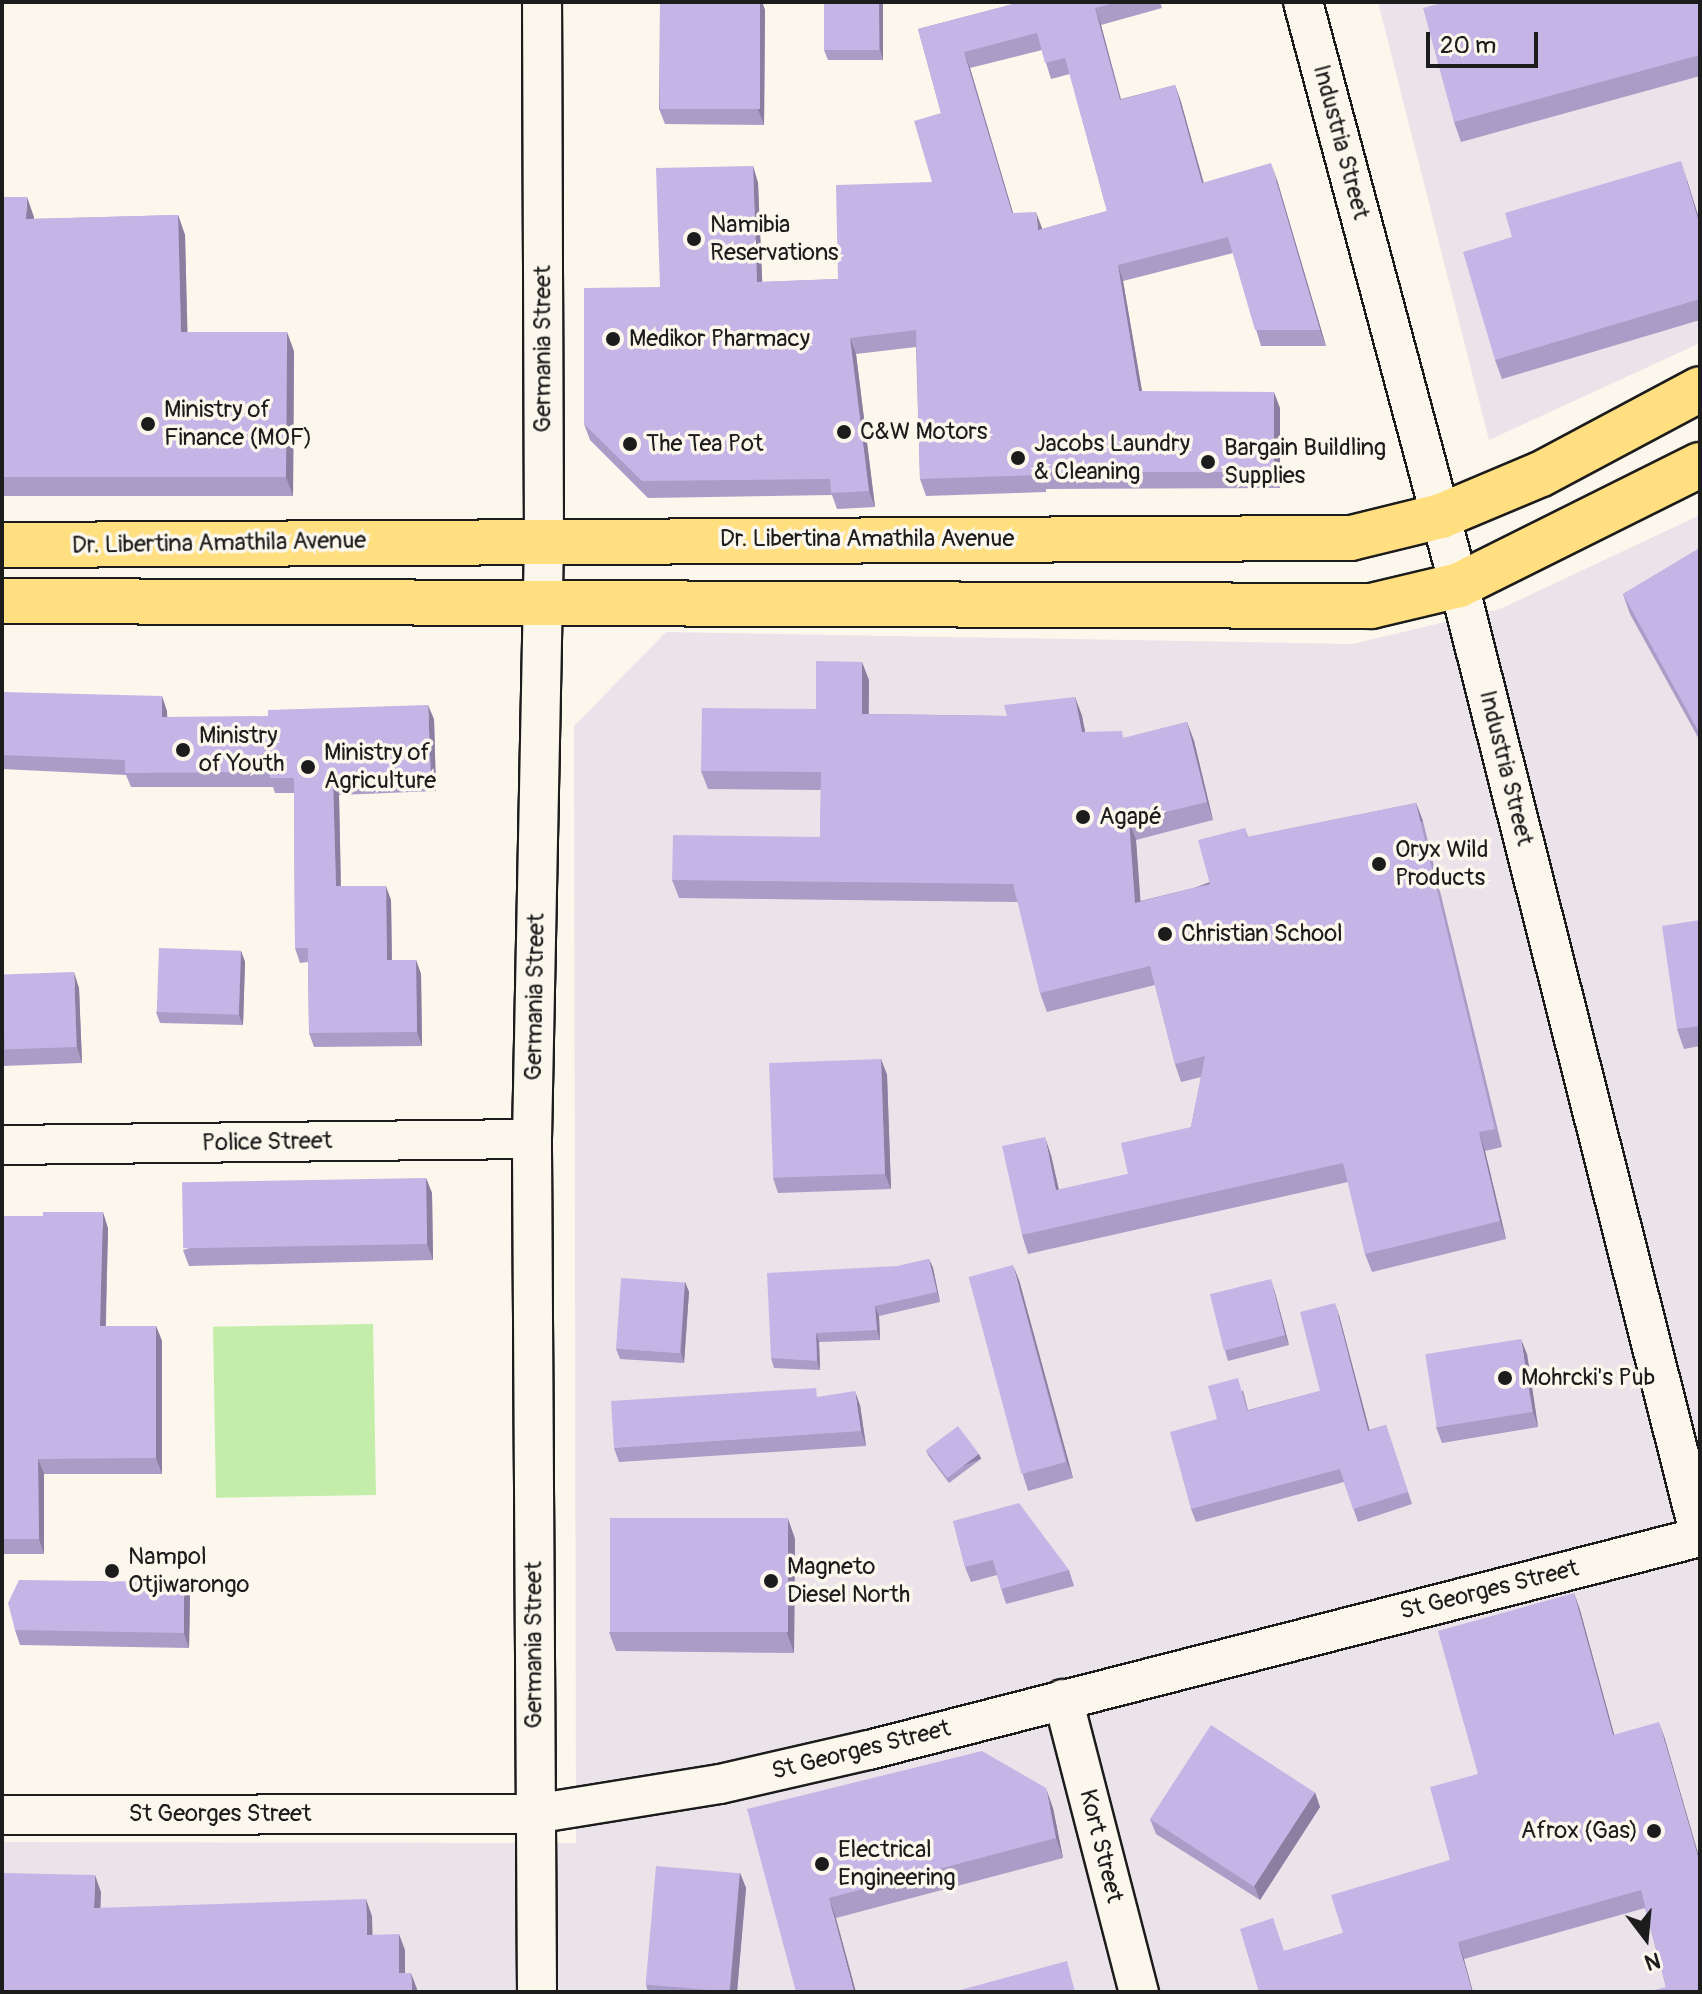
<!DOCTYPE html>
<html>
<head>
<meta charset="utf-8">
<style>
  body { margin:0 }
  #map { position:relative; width:1702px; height:1994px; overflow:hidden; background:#fbf7ec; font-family:Pangolin,sans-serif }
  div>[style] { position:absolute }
  .built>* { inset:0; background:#ebe3ea }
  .green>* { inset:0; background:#c3eda9; transform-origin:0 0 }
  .roads { filter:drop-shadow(2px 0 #1c1c1c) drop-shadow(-2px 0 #1c1c1c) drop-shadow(0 2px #1c1c1c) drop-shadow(0 -2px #1c1c1c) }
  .minor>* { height:38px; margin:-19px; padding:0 19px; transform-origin:19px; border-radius:19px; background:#fbf7ec }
  .primary>* { height:44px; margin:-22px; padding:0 22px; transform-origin:22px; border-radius:22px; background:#ffdf80 }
  .wall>* { inset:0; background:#a99cc6 }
  .shaded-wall>* { inset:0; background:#8a7fa1; transform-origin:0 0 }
  .building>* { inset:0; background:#c5b5e6; transform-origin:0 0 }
  .dots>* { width:22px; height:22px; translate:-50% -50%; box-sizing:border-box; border:4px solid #fbf7ec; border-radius:50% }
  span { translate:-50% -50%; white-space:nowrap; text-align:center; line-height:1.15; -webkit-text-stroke:7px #fbf7ec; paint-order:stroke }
  .street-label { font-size:24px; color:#1c1c1c }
  .poi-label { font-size:24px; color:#1c1c1c }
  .left { translate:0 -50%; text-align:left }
  .right { translate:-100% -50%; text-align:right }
  .frame { position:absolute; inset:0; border:4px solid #1c1c1c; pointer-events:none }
  .north { position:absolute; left:1606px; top:1898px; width:80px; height:80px; -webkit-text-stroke:6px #fbf7ec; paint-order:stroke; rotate:164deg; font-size:22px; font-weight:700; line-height:32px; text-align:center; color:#1c1c1c }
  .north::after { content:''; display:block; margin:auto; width:28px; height:36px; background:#1c1c1c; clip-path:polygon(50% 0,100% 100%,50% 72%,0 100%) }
  .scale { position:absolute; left:1426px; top:32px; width:112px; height:36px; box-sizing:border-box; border:4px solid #1c1c1c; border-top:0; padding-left:10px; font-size:24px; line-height:28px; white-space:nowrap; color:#1c1c1c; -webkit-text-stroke:6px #fbf7ec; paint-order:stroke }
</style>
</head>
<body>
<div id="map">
  <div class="built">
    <div style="clip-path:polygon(1378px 2px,1700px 2px,1700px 343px,1489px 440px)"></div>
    <div style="clip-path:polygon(1700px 515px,1700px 1992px,2px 1992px,2px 1842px,576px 1843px,574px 726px,666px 632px,1352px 644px,1500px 609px)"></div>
  </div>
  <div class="green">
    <div style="left:373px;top:1324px;width:171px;height:160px;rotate:89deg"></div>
  </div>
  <div class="roads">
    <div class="minor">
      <div style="left:1303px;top:2px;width:604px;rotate:75.02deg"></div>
      <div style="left:1459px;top:585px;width:982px;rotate:75.79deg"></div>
      <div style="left:2px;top:1145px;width:530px;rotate:-0.65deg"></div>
      <div style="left:1063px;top:1699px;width:303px;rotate:75.5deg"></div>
      <div style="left:2px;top:1815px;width:532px;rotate:-0.11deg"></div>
      <div style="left:534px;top:1814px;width:188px;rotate:-9.2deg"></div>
      <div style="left:720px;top:1784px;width:153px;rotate:-12.9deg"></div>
      <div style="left:869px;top:1750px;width:858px;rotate:-14.38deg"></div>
      <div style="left:537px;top:1992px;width:853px;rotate:-90.34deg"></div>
      <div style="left:532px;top:1139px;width:599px;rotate:-88.85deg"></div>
      <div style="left:544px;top:540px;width:538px;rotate:-90.21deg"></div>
    </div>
    <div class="primary">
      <div style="left:2px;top:545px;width:1349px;rotate:-0.3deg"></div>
      <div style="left:1351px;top:538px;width:93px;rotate:-13.7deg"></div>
      <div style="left:1441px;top:516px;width:108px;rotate:-22.8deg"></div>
      <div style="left:1541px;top:474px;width:180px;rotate:-28.1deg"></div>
      <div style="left:2px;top:601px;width:1369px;rotate:0.21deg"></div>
      <div style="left:1371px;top:606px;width:90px;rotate:-13.4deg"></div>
      <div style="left:1459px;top:585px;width:269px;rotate:-26.5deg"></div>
    </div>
  </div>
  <div class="wall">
    <div style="clip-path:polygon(660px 2px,762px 2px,765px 10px,764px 125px,665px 124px,659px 109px)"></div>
    <div style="clip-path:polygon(883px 2px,883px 60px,828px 60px,824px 50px)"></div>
    <div style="clip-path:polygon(evenodd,1021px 2px,1160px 2px,1162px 8px,1101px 25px,1121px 99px,1175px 85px,1181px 102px,1204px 183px,1277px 180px,1326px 346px,1261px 346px,1233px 253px,1123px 281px,1142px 392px,1280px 408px,1280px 488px,1046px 489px,1046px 492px,926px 496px,920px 479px,916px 347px,856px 354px,875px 507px,837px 509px,832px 495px,648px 498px,590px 440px,584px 424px,660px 287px,753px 166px,758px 183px,762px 282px,838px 279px,932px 182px,941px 113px,918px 29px,1021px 2px,1042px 50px,1051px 79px,1070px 74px,1107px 211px,1042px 229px,1013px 213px,970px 68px,1042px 50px)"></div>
    <div style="clip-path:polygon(1700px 2px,1700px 76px,1461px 142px,1454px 122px)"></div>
    <div style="clip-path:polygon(1687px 180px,1700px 222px,1700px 320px,1502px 379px,1495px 360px,1512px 237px)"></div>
    <div style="clip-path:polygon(2px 197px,34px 217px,34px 219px,178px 215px,185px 235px,187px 332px,294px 351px,293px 496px,2px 496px)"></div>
    <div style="clip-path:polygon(1700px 548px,1700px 741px,1630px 614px,1623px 594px)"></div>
    <div style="clip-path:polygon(869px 680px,869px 714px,1007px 716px,1075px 697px,1082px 716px,1085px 732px,1125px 738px,1187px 722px,1194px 741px,1213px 820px,1136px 840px,1140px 901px,1210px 884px,1245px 828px,1248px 837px,1416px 803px,1423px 821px,1502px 1147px,1485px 1151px,1506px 1239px,1372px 1272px,1365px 1254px,1348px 1182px,1028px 1254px,1022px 1235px,1051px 1155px,1059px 1190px,1128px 1174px,1191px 1127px,1201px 1077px,1181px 1082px,1175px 1064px,1155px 985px,1047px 1012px,1040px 993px,1018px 902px,679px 898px,672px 880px,820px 837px,821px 790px,708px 789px,701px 771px)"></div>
    <div style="clip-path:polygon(2px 692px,167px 711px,167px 717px,434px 719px,436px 791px,339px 795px,341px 886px,391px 900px,392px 960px,416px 960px,421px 974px,422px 1046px,314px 1047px,309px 1033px,308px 962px,300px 963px,295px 948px,294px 793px,275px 793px,273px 787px,131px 787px,126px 775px,2px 769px)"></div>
    <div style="clip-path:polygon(1700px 920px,1700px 1046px,1684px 1049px,1677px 1029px)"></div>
    <div style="clip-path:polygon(241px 951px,245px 962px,243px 1025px,160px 1023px,156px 1012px)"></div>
    <div style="clip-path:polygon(2px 975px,79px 988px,82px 1063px,2px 1066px)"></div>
    <div style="clip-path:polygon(881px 1059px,887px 1075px,891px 1189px,778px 1193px,773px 1178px)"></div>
    <div style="clip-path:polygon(426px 1178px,432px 1193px,433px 1260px,189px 1266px,183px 1250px)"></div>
    <div style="clip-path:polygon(2px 1216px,108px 1228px,106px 1326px,156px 1326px,162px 1341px,162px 1474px,44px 1474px,44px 1554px,2px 1554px)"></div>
    <div style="clip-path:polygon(929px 1259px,933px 1268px,940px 1302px,879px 1316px,880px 1340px,819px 1342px,820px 1370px,774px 1368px,771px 1358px,898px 1266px)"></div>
    <div style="clip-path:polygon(1019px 1280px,1073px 1478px,1028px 1491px,1023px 1475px)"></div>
    <div style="clip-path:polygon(685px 1282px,689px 1292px,684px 1363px,620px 1359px,616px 1349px)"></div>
    <div style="clip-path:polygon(1274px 1289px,1289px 1345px,1228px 1361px,1225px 1351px)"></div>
    <div style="clip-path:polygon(1339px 1315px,1369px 1430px,1386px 1425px,1412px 1504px,1358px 1522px,1344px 1482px,1196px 1522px,1191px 1509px,1217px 1419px,1243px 1390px,1248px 1410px,1320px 1391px)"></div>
    <div style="clip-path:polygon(1527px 1354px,1538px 1427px,1442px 1443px,1436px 1427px)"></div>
    <div style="clip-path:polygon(860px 1405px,866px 1446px,619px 1462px,614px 1448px)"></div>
    <div style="clip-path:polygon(926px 1450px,979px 1454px,981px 1459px,949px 1483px,928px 1455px)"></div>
    <div style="clip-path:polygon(788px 1519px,795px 1539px,794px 1653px,616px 1651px,609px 1632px)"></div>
    <div style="clip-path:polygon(953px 1521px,1069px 1570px,1074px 1586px,1006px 1604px,997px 1575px,971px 1582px,965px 1567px)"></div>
    <div style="clip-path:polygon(184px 1582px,190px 1597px,189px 1648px,20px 1645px,15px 1630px)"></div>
    <div style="clip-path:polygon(1574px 1593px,1580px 1610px,1614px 1735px,1665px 1739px,1666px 1987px,1645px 1908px,1464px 1959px,1285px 1951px,1343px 1933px,1450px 1860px,1478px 1774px)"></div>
    <div style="clip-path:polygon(1320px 1807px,1260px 1900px,1156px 1834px,1150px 1819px)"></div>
    <div style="clip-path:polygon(1053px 1808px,1063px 1858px,836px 1918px,747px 1809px)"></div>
    <div style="clip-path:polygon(740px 1873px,746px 1888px,737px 1992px,648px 1992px,646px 1985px)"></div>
  </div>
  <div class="shaded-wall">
    <div style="clip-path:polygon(760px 2px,762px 2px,765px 10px,764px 125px,758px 109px)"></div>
    <div style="clip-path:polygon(879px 2px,883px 2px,883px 60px,880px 50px)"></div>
    <div style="clip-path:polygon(1095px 8px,1101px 25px,1125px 116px,1120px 100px)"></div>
    <div style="clip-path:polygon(964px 52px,970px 68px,1018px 230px,1012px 213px)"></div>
    <div style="clip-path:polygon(1175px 85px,1181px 102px,1208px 200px,1202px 183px)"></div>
    <div style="clip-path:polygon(1681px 161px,1687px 180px,1700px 222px,1700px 226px)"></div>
    <div style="clip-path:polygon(1271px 163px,1277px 180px,1326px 346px,1320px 330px)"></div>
    <div style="clip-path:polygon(753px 166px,758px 183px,763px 299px,757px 282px)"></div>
    <div style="clip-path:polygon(27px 197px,34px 217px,33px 238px,26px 219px)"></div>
    <div style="clip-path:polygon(1036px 212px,1042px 228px,1044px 247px,1038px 230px)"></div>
    <div style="clip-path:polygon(178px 215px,185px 235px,188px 351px,181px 332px)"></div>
    <div style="clip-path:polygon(1118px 265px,1123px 281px,1145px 408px,1139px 391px)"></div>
    <div style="clip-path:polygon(287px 332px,294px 351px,293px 496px,286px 477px)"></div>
    <div style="clip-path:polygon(850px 338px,856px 354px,875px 507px,869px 491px)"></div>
    <div style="clip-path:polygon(1274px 392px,1280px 408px,1280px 488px,1274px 472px)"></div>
    <div style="clip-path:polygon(862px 662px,869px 680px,868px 732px,862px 714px)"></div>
    <div style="clip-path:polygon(162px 696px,167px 711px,168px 731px,162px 717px)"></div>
    <div style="clip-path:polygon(1075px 697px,1082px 716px,1089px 751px,1082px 732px)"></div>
    <div style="clip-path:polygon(428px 705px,434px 719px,436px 791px,431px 777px)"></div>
    <div style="clip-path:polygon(1187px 722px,1194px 741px,1213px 820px,1207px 802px)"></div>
    <div style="clip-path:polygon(333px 780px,339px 795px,341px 901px,336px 886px)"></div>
    <div style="left:1416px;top:803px;width:19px;height:335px;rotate:69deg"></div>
    <div style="clip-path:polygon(1129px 821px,1136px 840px,1142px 921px,1135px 903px)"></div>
    <div style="clip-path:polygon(386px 886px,391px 900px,392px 975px,387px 960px)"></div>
    <div style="clip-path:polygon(241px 951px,245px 962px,243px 1025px,239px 1015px)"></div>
    <div style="clip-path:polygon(416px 960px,421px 974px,422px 1046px,417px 1032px)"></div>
    <div style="clip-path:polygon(74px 972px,79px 988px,82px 1063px,77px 1047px)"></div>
    <div style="clip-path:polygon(881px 1059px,887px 1075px,891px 1189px,885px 1174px)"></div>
    <div style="clip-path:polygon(1479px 1132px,1485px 1151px,1506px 1239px,1500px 1221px)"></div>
    <div style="clip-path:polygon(1045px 1137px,1051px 1155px,1063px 1209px,1056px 1190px)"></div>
    <div style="clip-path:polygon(426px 1178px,432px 1193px,433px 1260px,427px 1244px)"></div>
    <div style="clip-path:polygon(103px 1212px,108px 1228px,105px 1341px,100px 1326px)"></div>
    <div style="clip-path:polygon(929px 1259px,933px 1268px,940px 1302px,937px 1292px)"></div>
    <div style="clip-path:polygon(1013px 1265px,1019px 1280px,1073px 1478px,1067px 1462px)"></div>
    <div style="clip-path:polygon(1271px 1279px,1274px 1289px,1289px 1345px,1285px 1335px)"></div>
    <div style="clip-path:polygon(685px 1282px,689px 1292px,684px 1363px,681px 1352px)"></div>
    <div style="clip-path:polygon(1335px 1303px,1339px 1315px,1373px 1443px,1368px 1431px)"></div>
    <div style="clip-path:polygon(875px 1306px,879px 1316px,880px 1340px,877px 1330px)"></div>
    <div style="clip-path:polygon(156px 1326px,162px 1341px,162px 1474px,156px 1458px)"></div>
    <div style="clip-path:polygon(816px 1333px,819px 1342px,820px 1370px,817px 1361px)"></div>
    <div style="clip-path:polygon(1521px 1339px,1527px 1354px,1538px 1427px,1533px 1412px)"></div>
    <div style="clip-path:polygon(855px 1391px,860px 1405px,866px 1446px,861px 1431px)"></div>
    <div style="left:979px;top:1454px;width:5px;height:40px;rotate:68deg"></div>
    <div style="clip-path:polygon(38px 1459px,44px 1474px,44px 1554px,39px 1539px)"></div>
    <div style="clip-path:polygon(788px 1519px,795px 1539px,794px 1653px,787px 1633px)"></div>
    <div style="clip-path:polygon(184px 1582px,190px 1597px,189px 1648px,184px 1633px)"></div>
    <div style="clip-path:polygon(1574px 1593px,1580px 1610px,1619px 1752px,1613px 1735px)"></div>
    <div style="clip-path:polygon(1659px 1722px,1665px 1739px,1700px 1860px,1700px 1864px)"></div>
    <div style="clip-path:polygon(1046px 1788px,1053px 1808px,1063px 1858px,1056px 1838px)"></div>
    <div style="clip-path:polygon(1315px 1792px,1320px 1807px,1260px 1900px,1254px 1885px)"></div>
    <div style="clip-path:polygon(740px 1873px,746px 1888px,737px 1992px,730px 1992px)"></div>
    <div style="clip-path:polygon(95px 1875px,101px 1892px,100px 1924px,94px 1908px)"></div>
    <div style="clip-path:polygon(829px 1898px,836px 1918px,856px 1992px,854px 1992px)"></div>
    <div style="clip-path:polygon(366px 1899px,372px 1916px,373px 1951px,367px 1935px)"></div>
    <div style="clip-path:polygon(399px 1934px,405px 1950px,405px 1990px,399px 1973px)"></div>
    <div style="clip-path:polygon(1458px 1942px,1464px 1959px,1473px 1992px,1472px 1992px)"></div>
    <div style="clip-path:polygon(411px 1973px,417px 1989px,417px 1992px,412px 1992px)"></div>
  </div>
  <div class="building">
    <div style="left:660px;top:2px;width:100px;height:107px"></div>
    <div style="left:824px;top:2px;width:55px;height:48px"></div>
    <div style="clip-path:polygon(evenodd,1021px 2px,1119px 2px,1095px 8px,1120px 100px,1175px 85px,1202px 183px,1271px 163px,1320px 330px,1255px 330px,1228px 237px,1118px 265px,1139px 391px,1274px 392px,1274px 472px,1040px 472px,1040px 475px,920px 479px,916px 330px,850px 338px,869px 491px,831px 493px,830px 479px,642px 481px,584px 424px,584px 288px,660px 287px,656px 168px,753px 166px,757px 282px,838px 279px,836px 185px,932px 182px,914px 121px,941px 113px,918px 29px,1021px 2px,1037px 33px,1045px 63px,1065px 58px,1107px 211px,1038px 230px,1036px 212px,1012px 213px,964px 52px,1037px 33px)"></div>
    <div style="clip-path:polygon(1446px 2px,1700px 2px,1700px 55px,1454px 122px,1423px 8px)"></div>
    <div style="clip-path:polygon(1681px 161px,1700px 226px,1700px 299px,1495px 360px,1463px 252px,1512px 237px,1505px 213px)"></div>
    <div style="clip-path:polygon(2px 197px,27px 197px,26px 219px,178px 215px,181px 332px,287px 332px,286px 477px,2px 477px)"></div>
    <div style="clip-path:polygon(1700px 548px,1700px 734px,1623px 594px)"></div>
    <div style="clip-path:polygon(816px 661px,862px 662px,862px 714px,1007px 716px,1004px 705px,1075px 697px,1082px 732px,1122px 731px,1123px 738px,1187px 722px,1207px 802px,1129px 821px,1135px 903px,1210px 884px,1198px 840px,1245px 828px,1247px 837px,1416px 803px,1495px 1129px,1479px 1132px,1500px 1221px,1365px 1254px,1343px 1163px,1022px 1235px,1002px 1146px,1045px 1137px,1056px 1190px,1128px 1174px,1121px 1143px,1191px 1127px,1205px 1056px,1175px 1064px,1150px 966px,1040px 993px,1013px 884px,672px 880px,673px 835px,820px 837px,821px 772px,701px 771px,702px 708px,816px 709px)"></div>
    <div style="clip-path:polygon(2px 692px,162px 696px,162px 717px,268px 716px,268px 710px,428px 705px,431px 777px,333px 780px,336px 886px,386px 886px,387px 960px,416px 960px,417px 1032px,309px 1033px,308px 948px,295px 948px,294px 778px,270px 778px,270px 772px,125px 773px,125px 760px,2px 755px)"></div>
    <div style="clip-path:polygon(1700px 920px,1700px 1026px,1677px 1029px,1662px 926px)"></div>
    <div style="left:159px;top:948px;width:82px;height:64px;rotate:2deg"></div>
    <div style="left:74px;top:972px;width:75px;height:72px;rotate:88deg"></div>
    <div style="left:881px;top:1059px;width:115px;height:112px;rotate:88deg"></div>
    <div style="left:426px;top:1178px;width:66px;height:244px;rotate:89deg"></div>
    <div style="clip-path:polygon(43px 1212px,103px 1212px,100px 1326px,156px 1326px,156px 1458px,38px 1459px,39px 1539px,2px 1539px,2px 1216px,43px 1216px)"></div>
    <div style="clip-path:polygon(929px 1259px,937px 1292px,875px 1306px,877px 1330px,816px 1333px,817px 1361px,771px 1358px,767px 1273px,898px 1266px)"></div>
    <div style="left:1013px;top:1265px;width:204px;height:46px;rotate:75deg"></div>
    <div style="left:621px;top:1278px;width:64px;height:71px;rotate:4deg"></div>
    <div style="left:1271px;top:1279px;width:58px;height:63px;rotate:76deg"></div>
    <div style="clip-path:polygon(1335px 1303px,1368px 1431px,1386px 1425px,1408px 1492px,1353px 1509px,1340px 1469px,1191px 1509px,1170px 1432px,1217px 1419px,1208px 1386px,1238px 1378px,1247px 1411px,1320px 1391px,1300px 1312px)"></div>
    <div style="left:1521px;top:1339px;width:74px;height:97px;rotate:81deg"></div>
    <div style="clip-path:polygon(816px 1388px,817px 1397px,855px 1391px,861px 1431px,614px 1448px,611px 1401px)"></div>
    <div style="left:958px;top:1426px;width:35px;height:40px;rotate:53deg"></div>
    <div style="clip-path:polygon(1019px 1503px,1069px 1570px,1001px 1589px,993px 1560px,965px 1567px,953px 1521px)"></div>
    <div style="left:610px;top:1518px;width:178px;height:114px"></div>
    <div style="clip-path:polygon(19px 1580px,184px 1582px,184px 1633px,15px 1630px,8px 1603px)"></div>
    <div style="clip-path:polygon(1574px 1593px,1613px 1735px,1659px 1722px,1700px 1864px,1700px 1992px,1647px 1992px,1666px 1987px,1641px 1890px,1458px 1942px,1472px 1992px,1259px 1992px,1240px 1929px,1273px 1918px,1284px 1951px,1343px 1933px,1331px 1895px,1450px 1860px,1430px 1787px,1478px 1774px,1438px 1631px)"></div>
    <div style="left:1211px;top:1725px;width:124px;height:112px;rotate:33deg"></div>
    <div style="clip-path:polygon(982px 1751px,1046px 1788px,1056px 1838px,829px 1898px,854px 1992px,796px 1992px,747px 1809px)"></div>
    <div style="left:656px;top:1866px;width:84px;height:119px;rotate:5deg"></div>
    <div style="clip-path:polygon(2px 1873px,95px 1875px,94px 1908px,366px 1899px,367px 1935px,399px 1934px,399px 1973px,411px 1973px,412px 1992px,2px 1992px)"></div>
    <div style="clip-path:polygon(1067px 1961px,1075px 1992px,953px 1992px)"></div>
  </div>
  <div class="dots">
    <div style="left:694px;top:239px;background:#1c1c1c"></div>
    <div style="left:613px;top:339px;background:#1c1c1c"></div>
    <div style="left:148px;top:424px;background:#1c1c1c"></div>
    <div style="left:844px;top:432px;background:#1c1c1c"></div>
    <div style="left:630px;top:444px;background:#1c1c1c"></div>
    <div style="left:1018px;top:458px;background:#1c1c1c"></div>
    <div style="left:1208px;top:462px;background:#1c1c1c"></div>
    <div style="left:183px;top:750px;background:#1c1c1c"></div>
    <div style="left:308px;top:767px;background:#1c1c1c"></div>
    <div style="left:1083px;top:817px;background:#1c1c1c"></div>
    <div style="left:1379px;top:864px;background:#1c1c1c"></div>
    <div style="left:1165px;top:934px;background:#1c1c1c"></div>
    <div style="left:1505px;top:1378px;background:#1c1c1c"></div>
    <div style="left:112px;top:1571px;background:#1c1c1c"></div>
    <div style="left:771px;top:1581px;background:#1c1c1c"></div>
    <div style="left:1654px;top:1831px;background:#1c1c1c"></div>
    <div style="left:822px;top:1864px;background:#1c1c1c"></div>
  </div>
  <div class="street-label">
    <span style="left:1341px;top:142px;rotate:75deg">Industria Street</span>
    <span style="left:543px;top:349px;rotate:-90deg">Germania Street</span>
    <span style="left:867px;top:539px">Dr. Libertina Amathila Avenue</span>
    <span style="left:219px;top:543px;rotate:-1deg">Dr. Libertina Amathila Avenue</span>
    <span style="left:1506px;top:768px;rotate:76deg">Industria Street</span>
    <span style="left:535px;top:997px;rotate:-89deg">Germania Street</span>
    <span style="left:267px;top:1142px;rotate:-1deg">Police Street</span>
    <span style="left:1489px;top:1590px;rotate:-14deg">St Georges Street</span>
    <span style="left:534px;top:1645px;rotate:-90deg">Germania Street</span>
    <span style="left:861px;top:1750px;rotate:-14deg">St Georges Street</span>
    <span style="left:220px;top:1814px">St Georges Street</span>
    <span style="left:1101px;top:1846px;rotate:76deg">Kort Street</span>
  </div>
  <div class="poi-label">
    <span class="left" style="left:710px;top:239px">Namibia<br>Reservations</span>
    <span class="left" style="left:629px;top:339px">Medikor Pharmacy</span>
    <span class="left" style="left:164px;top:424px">Ministry of<br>Finance (MOF)</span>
    <span class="left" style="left:860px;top:432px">C&amp;W Motors</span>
    <span class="left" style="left:646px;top:444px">The Tea Pot</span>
    <span class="left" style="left:1034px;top:458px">Jacobs Laundry<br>&amp; Cleaning</span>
    <span class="left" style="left:1224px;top:462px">Bargain Buildling<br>Supplies</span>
    <span class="left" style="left:199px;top:750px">Ministry<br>of Youth</span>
    <span class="left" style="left:324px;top:767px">Ministry of<br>Agriculture</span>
    <span class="left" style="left:1099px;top:817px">Agapé</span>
    <span class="left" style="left:1395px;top:864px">Oryx Wild<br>Products</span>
    <span class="left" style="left:1181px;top:934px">Christian School</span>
    <span class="left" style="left:1521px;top:1378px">Mohrcki's Pub</span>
    <span class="left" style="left:128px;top:1571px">Nampol<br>Otjiwarongo</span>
    <span class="left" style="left:787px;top:1581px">Magneto<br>Diesel North</span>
    <span class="right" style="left:1638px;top:1831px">Afrox (Gas)</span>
    <span class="left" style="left:838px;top:1864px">Electrical<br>Engineering</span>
  </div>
  <div class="frame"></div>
  <div class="north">N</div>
  <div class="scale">20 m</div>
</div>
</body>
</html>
